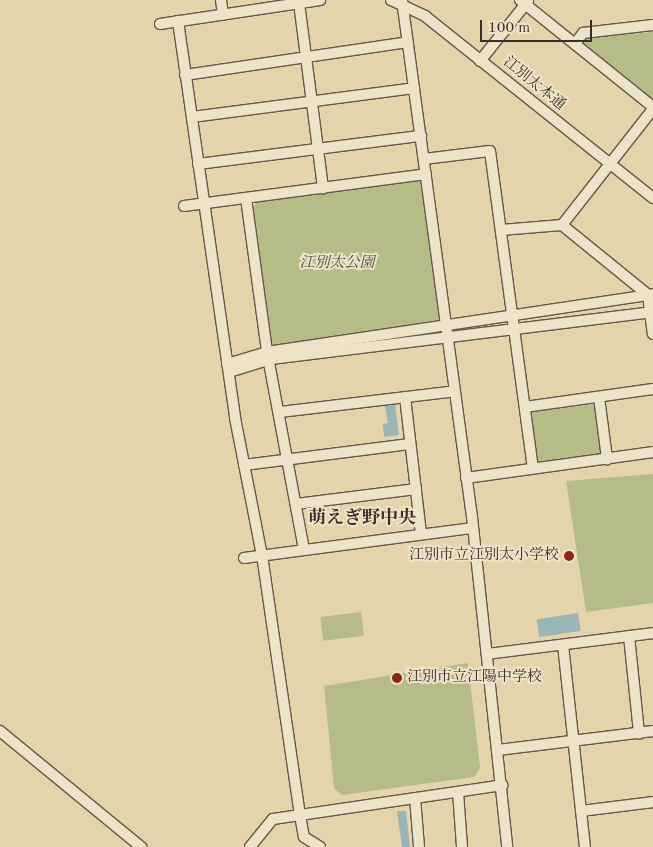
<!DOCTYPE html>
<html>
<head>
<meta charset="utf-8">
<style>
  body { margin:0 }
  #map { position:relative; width:653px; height:847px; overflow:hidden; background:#e4d4ac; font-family:"Old Standard TT","Noto Serif JP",serif }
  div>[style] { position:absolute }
  .green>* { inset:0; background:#b5bc88; transform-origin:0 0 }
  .water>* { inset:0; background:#9ab5b5; transform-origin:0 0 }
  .roads { filter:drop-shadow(1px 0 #645848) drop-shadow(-1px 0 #645848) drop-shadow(0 1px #645848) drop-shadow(0 -1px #645848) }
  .minor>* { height:10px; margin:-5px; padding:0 5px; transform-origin:5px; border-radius:5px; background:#ede3c9 }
  .dots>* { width:14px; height:14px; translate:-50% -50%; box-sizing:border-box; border:2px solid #ede3c9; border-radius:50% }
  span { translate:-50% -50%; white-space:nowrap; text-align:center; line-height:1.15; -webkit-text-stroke:4px #ede3c9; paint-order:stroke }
  .street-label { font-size:15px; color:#3a2f26 }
  .park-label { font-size:15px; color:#534b3a; font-style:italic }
  .poi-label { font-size:15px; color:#3a2f26 }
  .right { translate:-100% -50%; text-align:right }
  .left { translate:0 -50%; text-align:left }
  .quarter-label { font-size:18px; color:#3a2f26; font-weight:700 }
  .scale { position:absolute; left:480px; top:20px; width:112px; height:22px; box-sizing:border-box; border:2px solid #3a2f26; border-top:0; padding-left:6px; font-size:15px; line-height:18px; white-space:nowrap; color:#3a2f26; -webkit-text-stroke:4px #ede3c9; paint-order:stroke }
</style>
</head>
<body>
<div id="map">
  <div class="green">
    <div style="clip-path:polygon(653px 32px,653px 99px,582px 43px,585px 38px)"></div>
    <div style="clip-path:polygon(423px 180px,441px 321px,272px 347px,253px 207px,257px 202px)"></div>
    <div style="left:597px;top:404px;width:51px;height:68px;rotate:83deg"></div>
    <div style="clip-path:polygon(653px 474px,653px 603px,586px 612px,566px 481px)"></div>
    <div style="left:361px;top:612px;width:24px;height:41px;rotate:83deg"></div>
    <div style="clip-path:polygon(468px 663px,480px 768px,474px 777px,342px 795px,334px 788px,324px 686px)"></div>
  </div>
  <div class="water">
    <div style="clip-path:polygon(395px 405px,399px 435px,384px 437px,383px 424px,388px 423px,385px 406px)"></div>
    <div style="left:578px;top:613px;width:18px;height:42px;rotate:81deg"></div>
    <div style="clip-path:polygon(397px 811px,406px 811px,410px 847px,402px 847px)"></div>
  </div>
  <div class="roads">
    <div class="minor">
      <div style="left:221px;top:0;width:15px;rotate:82deg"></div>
      <div style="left:391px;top:0;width:38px;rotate:25deg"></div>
      <div style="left:425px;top:16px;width:292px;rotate:38.6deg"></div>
      <div style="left:402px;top:0;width:522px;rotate:82.29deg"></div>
      <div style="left:472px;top:517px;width:332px;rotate:83.9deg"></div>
      <div style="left:520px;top:0;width:171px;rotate:38.8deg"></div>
      <div style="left:299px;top:3px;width:187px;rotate:82.6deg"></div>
      <div style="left:178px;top:21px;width:401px;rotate:81.8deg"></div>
      <div style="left:235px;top:418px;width:140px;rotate:78.9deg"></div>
      <div style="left:262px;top:555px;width:263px;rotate:81.7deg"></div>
      <div style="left:300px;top:815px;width:22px;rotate:80deg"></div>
      <div style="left:304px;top:837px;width:19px;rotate:32deg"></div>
      <div style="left:160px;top:24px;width:162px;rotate:-8.5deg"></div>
      <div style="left:575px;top:44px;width:14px;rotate:-54deg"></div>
      <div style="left:583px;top:33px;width:70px;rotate:-6.5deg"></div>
      <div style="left:480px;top:61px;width:77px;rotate:-51.3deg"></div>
      <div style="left:185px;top:75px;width:225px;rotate:-8.4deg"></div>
      <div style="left:192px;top:117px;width:224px;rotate:-7.4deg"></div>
      <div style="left:424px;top:159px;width:66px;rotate:-6.9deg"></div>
      <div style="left:490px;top:151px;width:320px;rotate:82.3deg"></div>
      <div style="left:198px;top:164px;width:225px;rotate:-7.2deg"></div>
      <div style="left:246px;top:198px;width:155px;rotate:82.2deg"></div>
      <div style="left:267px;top:352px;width:201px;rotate:79.4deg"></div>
      <div style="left:184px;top:206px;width:244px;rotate:-7.5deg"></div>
      <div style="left:562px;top:225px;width:147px;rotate:-51.9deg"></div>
      <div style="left:501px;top:230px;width:61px;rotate:-4.7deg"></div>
      <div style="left:562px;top:225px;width:111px;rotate:39.1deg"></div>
      <div style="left:648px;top:295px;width:39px;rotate:83deg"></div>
      <div style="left:227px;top:364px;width:42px;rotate:-16.7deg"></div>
      <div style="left:267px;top:352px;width:390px;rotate:-8.5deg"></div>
      <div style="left:229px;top:372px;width:44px;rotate:-17.2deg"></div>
      <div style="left:271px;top:359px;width:385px;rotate:-7deg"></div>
      <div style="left:405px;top:397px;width:138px;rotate:83.3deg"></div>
      <div style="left:599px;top:397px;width:63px;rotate:82.6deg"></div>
      <div style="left:525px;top:407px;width:129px;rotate:-8deg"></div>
      <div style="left:280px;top:412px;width:176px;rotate:-6.8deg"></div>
      <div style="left:244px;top:465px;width:167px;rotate:-7.2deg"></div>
      <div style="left:466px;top:478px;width:189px;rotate:-7.9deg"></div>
      <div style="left:296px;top:504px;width:121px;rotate:-7.1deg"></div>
      <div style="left:244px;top:558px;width:231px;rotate:-7.5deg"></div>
      <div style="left:629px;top:636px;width:98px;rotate:84.1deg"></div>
      <div style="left:563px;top:645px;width:203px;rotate:83.8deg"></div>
      <div style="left:487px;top:654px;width:167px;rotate:-7.2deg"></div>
      <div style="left:0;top:731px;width:183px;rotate:39.4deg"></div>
      <div style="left:498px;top:750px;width:156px;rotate:-7deg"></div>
      <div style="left:458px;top:792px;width:55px;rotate:85.8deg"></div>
      <div style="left:415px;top:798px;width:49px;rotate:85.3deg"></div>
      <div style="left:581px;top:811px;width:73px;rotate:-7.1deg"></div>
      <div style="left:250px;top:847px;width:36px;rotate:-51deg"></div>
      <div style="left:273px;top:819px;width:232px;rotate:-8.4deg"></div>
    </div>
  </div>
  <div class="dots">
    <div style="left:569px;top:556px;background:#8f2418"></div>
    <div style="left:397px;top:678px;background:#8f2418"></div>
  </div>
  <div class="street-label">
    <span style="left:534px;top:84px;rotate:39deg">江別太本通</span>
  </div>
  <div class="park-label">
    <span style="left:337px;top:264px">江別太公園</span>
  </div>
  <div class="poi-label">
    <span class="right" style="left:559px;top:556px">江別市立江別太小学校</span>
    <span class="left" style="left:407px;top:678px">江別市立江陽中学校</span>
  </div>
  <div class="quarter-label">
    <span style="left:362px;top:518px">萌えぎ野中央</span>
  </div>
  <div class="scale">100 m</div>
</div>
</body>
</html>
